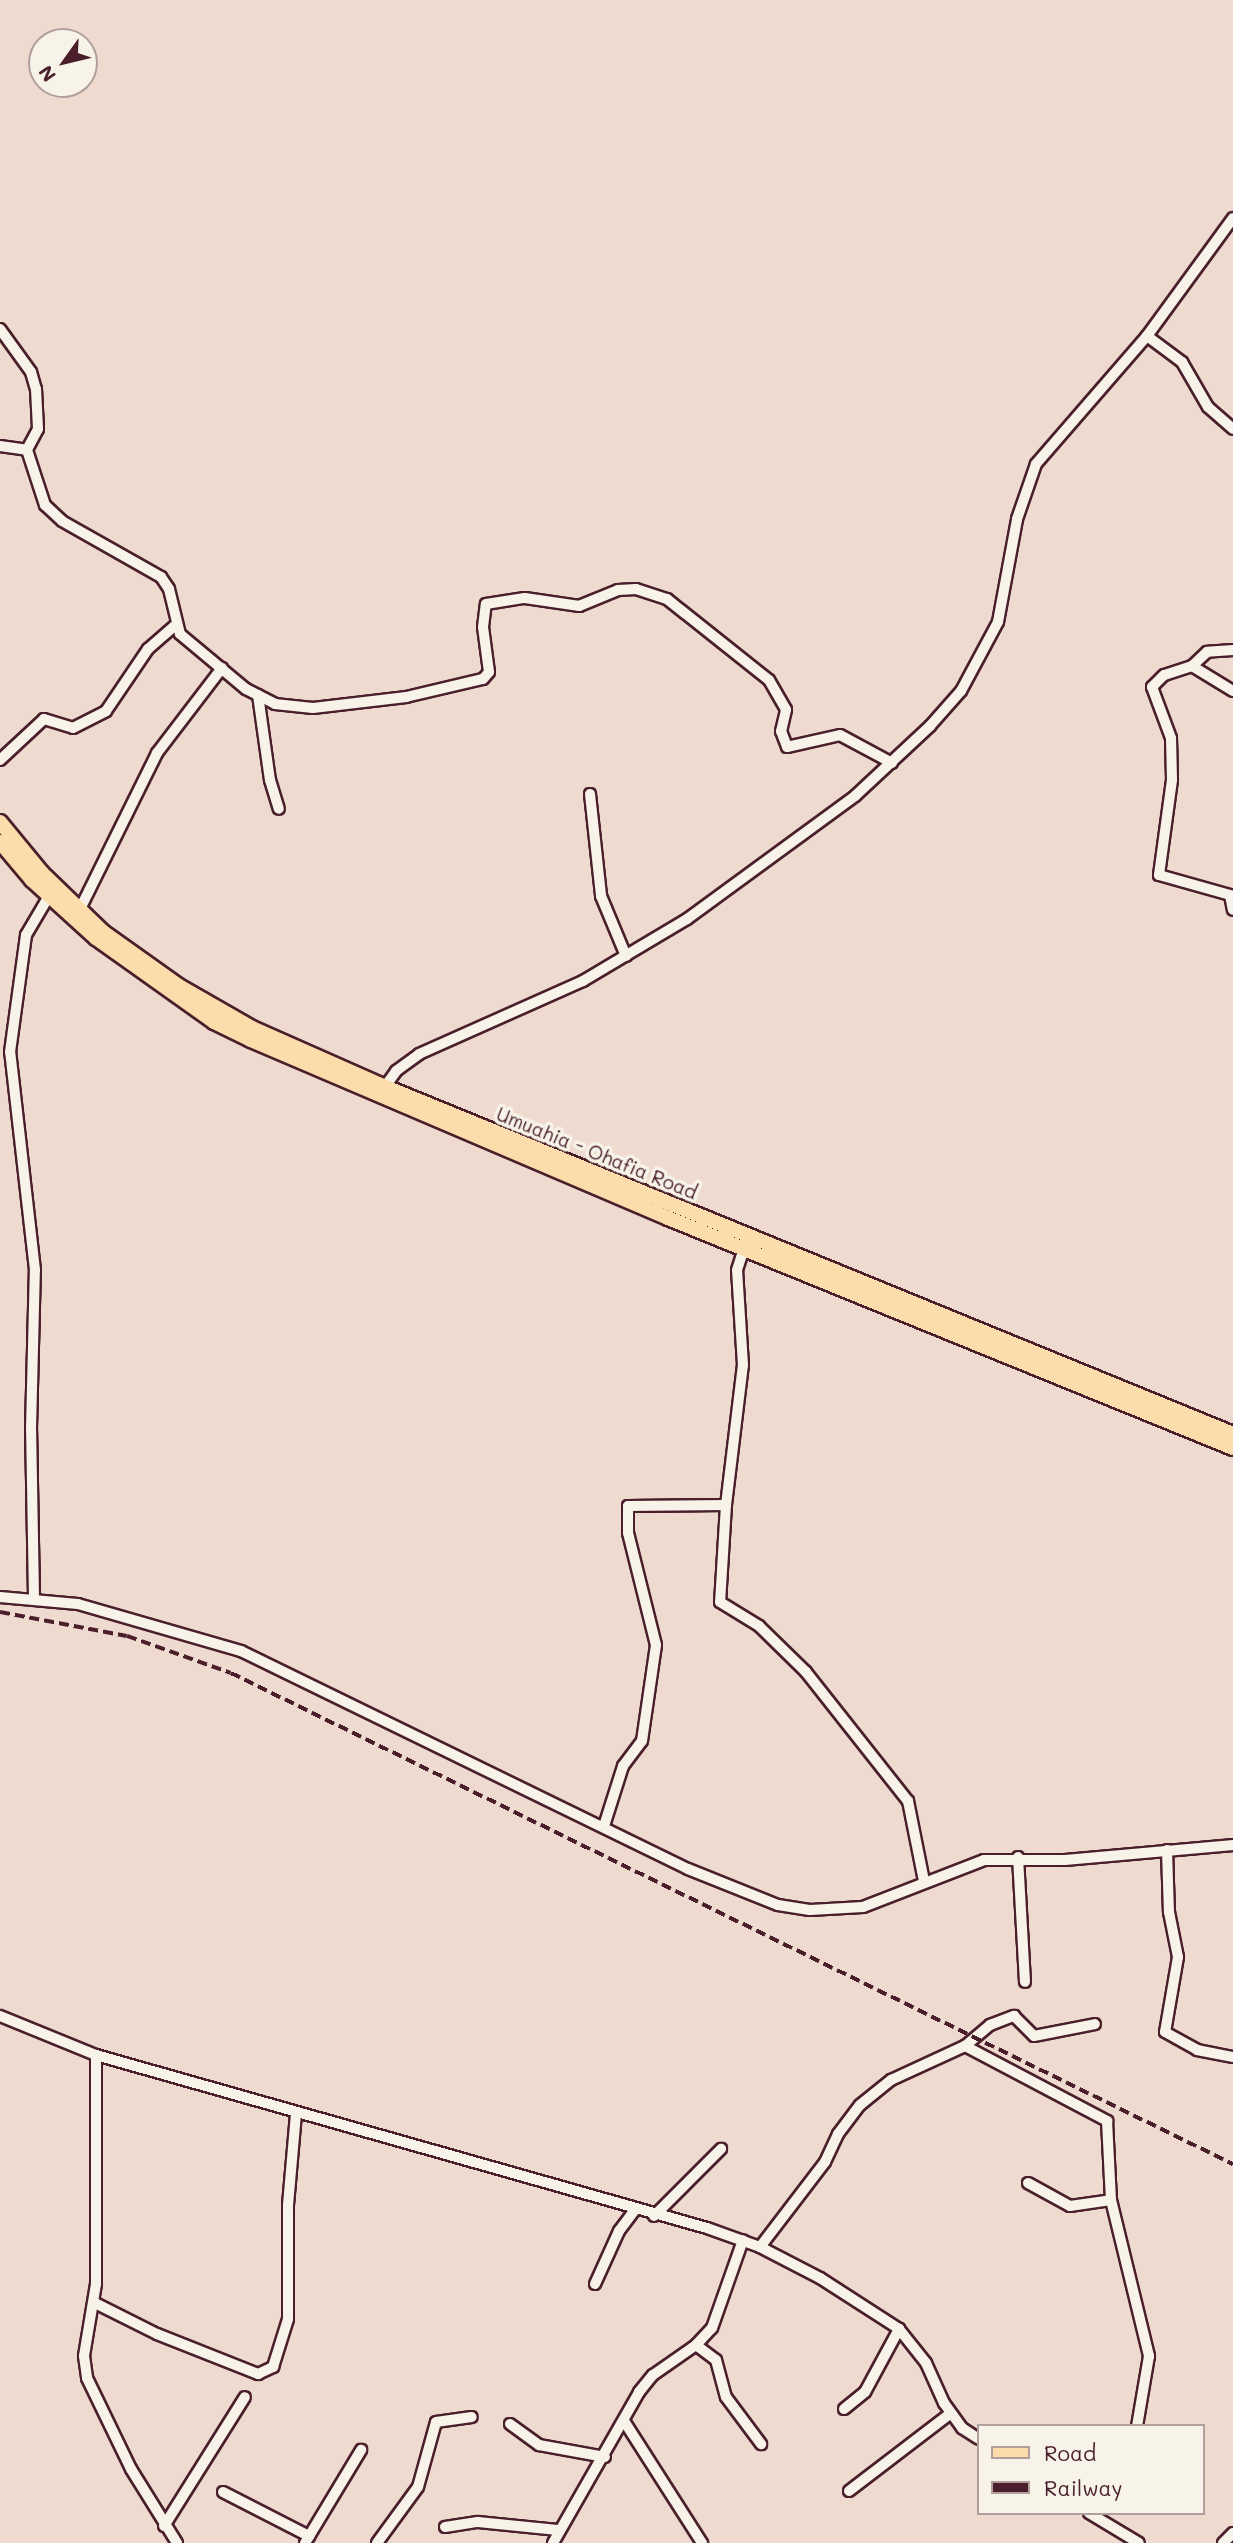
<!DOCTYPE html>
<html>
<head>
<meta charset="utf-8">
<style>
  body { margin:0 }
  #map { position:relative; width:1233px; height:2543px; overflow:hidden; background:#efdad0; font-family:Mali,sans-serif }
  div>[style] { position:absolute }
  .roads { filter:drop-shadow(2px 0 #4a1f2b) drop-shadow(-2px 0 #4a1f2b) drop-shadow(0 2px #4a1f2b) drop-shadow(0 -2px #4a1f2b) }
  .minor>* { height:10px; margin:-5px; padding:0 5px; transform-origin:5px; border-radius:5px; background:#f7f3e8 }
  .major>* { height:14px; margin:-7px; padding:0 7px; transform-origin:7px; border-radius:7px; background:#fddcac }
  .rail>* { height:3.5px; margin-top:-1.75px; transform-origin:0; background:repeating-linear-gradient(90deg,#4a1f2b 0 10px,transparent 0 15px) }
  span { translate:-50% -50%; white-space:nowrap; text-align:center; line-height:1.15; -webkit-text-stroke:7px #f7f3e8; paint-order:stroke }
  .street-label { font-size:19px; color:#4a1f2b }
  .legend { position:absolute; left:977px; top:2424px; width:228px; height:91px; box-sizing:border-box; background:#f7f3e8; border:2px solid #b29e9c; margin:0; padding:9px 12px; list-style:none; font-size:21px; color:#4a1f2b }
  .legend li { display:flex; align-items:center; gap:14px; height:35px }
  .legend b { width:35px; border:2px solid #b29e9c }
  .north { position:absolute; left:28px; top:28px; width:70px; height:70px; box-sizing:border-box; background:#f7f3e8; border:2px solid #b29e9c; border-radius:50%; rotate:236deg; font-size:19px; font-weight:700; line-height:28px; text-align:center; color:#4a1f2b }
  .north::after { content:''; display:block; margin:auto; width:24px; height:32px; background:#4a1f2b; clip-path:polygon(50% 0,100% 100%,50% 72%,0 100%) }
</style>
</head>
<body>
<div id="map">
  <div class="roads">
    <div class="minor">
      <div style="left:0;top:329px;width:53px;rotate:54.2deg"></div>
      <div style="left:31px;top:372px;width:18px;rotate:74deg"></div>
      <div style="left:36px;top:389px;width:40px;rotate:87.1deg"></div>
      <div style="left:38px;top:429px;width:24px;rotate:118deg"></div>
      <div style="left:27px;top:450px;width:58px;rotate:71.9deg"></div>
      <div style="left:45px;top:505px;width:23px;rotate:43deg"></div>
      <div style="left:62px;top:521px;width:114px;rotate:29.5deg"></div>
      <div style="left:161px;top:577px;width:14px;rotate:56deg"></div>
      <div style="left:169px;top:589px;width:46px;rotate:76.3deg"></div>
      <div style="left:180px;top:634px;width:86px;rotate:39.8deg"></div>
      <div style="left:246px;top:689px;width:33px;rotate:27deg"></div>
      <div style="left:275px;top:704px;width:38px;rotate:6deg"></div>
      <div style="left:313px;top:708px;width:94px;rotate:-6.7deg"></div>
      <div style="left:406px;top:697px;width:79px;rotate:-13.2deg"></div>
      <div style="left:483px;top:679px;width:9px;rotate:-49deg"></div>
      <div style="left:489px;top:672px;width:45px;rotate:-97.6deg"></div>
      <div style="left:483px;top:627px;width:23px;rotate:-83deg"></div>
      <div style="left:486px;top:604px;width:39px;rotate:-9deg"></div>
      <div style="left:525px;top:598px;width:55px;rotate:8.4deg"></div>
      <div style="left:579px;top:606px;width:42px;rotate:-22.3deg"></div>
      <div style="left:618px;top:590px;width:18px;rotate:-3deg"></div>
      <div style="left:636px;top:589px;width:33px;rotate:18deg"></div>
      <div style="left:667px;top:599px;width:130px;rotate:38.5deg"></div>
      <div style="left:769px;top:680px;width:34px;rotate:60deg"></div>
      <div style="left:786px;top:710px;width:22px;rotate:103deg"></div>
      <div style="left:781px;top:731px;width:17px;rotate:69deg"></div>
      <div style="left:787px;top:747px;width:54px;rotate:-12.8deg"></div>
      <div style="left:840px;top:735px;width:59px;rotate:28.3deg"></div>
      <div style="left:1147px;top:336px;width:44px;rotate:36.6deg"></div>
      <div style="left:1182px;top:362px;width:52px;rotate:60deg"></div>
      <div style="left:1208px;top:407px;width:33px;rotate:41deg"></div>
      <div style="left:0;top:446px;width:27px;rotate:8deg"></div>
      <div style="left:1233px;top:650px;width:26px;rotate:176deg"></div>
      <div style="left:1207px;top:652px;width:21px;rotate:137deg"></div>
      <div style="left:1192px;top:666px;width:29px;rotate:162deg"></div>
      <div style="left:1164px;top:675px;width:17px;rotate:135deg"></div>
      <div style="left:1152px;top:687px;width:54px;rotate:69.6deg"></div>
      <div style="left:1171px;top:738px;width:42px;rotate:88.6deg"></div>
      <div style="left:1172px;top:780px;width:96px;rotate:97.8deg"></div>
      <div style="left:1159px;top:875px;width:74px;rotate:15.7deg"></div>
      <div style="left:1230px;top:895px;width:15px;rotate:79deg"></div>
      <div style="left:1192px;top:666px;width:48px;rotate:31.4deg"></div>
      <div style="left:258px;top:695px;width:86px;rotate:82deg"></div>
      <div style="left:270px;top:780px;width:30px;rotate:73deg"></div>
      <div style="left:0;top:760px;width:60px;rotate:-43deg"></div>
      <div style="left:44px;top:719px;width:30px;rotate:17deg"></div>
      <div style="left:73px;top:728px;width:37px;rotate:-27deg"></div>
      <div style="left:106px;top:711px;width:75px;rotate:-55.9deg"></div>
      <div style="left:148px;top:649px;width:35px;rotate:-41deg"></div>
      <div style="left:590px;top:794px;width:103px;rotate:83.8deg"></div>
      <div style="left:601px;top:896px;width:65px;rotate:67.4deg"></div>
      <div style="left:79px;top:911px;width:176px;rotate:-63.7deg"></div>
      <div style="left:157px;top:753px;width:107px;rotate:-52.6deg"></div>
      <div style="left:381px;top:1092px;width:26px;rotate:-54deg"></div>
      <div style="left:396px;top:1071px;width:29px;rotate:-36deg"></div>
      <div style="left:419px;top:1054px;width:180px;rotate:-24deg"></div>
      <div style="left:583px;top:981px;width:121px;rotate:-30.8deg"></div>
      <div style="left:687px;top:919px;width:208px;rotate:-36.2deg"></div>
      <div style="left:855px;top:796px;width:103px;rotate:-43deg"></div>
      <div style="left:930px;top:726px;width:47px;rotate:-48.5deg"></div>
      <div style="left:961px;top:691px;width:78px;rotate:-61.8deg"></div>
      <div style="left:998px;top:622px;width:105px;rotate:-79.5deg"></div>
      <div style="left:1017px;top:519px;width:58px;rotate:-70.9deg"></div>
      <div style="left:1036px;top:464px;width:169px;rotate:-49.1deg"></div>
      <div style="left:1147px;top:336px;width:146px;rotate:-53.9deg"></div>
      <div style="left:726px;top:1505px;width:97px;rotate:93.5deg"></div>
      <div style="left:720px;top:1602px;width:46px;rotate:31.6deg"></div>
      <div style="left:759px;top:1626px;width:66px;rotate:44.4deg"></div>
      <div style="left:806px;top:1672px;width:164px;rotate:51.7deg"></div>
      <div style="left:908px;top:1801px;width:82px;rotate:78.7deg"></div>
      <div style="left:0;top:1597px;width:78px;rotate:5.1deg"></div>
      <div style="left:78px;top:1604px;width:170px;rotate:16.1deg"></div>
      <div style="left:241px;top:1651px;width:497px;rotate:26deg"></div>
      <div style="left:688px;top:1869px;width:97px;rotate:21.8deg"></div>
      <div style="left:778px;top:1905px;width:32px;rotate:9deg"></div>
      <div style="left:810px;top:1910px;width:53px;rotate:-3.2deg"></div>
      <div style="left:863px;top:1907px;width:130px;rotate:-21.2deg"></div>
      <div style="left:984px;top:1860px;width:81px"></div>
      <div style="left:1065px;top:1860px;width:169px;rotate:-5.1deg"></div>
      <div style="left:34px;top:1597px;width:168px;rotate:-91deg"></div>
      <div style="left:31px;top:1429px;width:159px;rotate:-88.6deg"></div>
      <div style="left:35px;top:1270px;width:219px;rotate:-96.5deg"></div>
      <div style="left:10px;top:1052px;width:118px;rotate:-82.2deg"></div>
      <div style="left:26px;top:935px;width:45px;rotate:-59.5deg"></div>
      <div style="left:604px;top:1826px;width:63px;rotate:-72.4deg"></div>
      <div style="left:623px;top:1766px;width:31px;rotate:-53deg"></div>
      <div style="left:642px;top:1741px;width:97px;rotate:-81.7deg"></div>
      <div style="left:656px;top:1645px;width:115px;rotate:-104deg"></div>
      <div style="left:628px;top:1533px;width:27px;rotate:-90deg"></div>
      <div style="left:628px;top:1506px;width:98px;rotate:-0.6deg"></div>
      <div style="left:726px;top:1505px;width:141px;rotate:-83.1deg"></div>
      <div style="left:743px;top:1365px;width:95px;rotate:-93.6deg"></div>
      <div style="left:737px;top:1270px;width:22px;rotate:-72deg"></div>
      <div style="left:1167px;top:1850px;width:62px;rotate:88.2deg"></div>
      <div style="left:1169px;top:1912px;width:46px;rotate:78.7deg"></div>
      <div style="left:1178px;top:1957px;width:76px;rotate:99.8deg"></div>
      <div style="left:1165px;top:2032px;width:37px;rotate:29deg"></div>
      <div style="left:1197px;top:2050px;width:37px;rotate:11deg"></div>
      <div style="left:1018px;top:1857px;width:125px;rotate:86.8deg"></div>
      <div style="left:0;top:2016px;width:104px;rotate:22.1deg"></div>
      <div style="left:96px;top:2055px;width:635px;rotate:15.81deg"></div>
      <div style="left:707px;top:2228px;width:56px;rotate:19.7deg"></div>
      <div style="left:760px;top:2247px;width:68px;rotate:27.3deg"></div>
      <div style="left:820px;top:2278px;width:94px;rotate:32.8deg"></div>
      <div style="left:899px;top:2329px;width:43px;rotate:51.5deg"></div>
      <div style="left:926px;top:2363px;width:44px;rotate:65.8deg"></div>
      <div style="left:944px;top:2403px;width:31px;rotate:54deg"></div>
      <div style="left:962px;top:2428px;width:20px;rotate:33deg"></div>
      <div style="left:965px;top:2046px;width:161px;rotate:27.8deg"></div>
      <div style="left:1107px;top:2121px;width:79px;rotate:87.1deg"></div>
      <div style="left:1111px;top:2200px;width:161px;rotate:76.3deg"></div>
      <div style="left:1149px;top:2356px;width:71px;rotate:99.7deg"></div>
      <div style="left:96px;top:2055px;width:229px;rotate:90deg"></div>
      <div style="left:96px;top:2284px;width:73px;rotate:99.5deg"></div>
      <div style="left:84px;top:2356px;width:22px;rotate:82deg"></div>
      <div style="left:87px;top:2378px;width:101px;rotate:64.2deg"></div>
      <div style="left:131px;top:2469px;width:87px;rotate:58.1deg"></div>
      <div style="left:1028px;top:2183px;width:48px;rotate:28.7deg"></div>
      <div style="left:1070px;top:2206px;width:41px;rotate:-8.3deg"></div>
      <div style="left:654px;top:2216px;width:95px;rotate:-45deg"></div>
      <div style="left:760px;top:2247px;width:107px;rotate:-52.6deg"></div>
      <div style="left:825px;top:2162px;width:31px;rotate:-65deg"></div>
      <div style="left:838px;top:2134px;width:36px;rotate:-53deg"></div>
      <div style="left:860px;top:2105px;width:40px;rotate:-39deg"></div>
      <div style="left:891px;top:2080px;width:81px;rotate:-24.7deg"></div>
      <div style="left:965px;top:2046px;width:33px;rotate:-40deg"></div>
      <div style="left:990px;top:2025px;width:26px;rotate:-21deg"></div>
      <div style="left:1014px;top:2016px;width:28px;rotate:45deg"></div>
      <div style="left:1034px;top:2036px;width:62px;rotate:-11.1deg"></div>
      <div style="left:595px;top:2284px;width:58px;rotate:-65.6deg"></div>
      <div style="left:619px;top:2231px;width:26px;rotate:-53deg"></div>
      <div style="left:95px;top:2303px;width:69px;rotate:26.6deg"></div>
      <div style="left:157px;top:2334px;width:109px;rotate:21.6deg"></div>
      <div style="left:258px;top:2374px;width:17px;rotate:-25deg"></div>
      <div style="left:273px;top:2367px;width:50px;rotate:-72.6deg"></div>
      <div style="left:288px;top:2319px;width:114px;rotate:-90deg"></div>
      <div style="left:288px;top:2205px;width:92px;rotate:-85deg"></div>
      <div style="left:696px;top:2345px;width:25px;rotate:37deg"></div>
      <div style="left:716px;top:2360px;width:38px;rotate:75deg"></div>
      <div style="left:726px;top:2397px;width:59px;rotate:53.3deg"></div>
      <div style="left:844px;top:2409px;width:27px;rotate:-39deg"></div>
      <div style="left:865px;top:2392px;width:72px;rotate:-61.6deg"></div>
      <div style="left:624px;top:2421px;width:145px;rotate:57.4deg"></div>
      <div style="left:510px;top:2424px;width:36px;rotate:36deg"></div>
      <div style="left:539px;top:2445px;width:67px;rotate:10.3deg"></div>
      <div style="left:849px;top:2491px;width:128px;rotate:-37.4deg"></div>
      <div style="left:223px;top:2492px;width:97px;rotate:27.1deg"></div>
      <div style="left:1089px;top:2513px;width:58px;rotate:31deg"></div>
      <div style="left:164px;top:2526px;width:152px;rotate:-57.9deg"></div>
      <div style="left:445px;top:2527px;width:33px;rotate:-9deg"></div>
      <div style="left:478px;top:2522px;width:80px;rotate:5.7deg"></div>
      <div style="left:305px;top:2543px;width:109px;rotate:-58.9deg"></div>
      <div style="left:377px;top:2543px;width:69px;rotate:-53.8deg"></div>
      <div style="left:418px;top:2487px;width:67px;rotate:-74.5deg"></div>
      <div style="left:436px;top:2422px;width:36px;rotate:-8deg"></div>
      <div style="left:553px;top:2543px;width:174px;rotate:-60.3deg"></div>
      <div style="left:639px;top:2392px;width:22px;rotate:-51deg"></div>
      <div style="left:653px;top:2375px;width:52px;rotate:-34.9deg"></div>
      <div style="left:696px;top:2345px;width:23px;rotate:-47deg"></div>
      <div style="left:712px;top:2328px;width:93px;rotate:-70.6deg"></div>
      <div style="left:1223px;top:2543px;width:14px;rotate:-45deg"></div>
    </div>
    <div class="major">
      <div style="left:0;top:822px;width:66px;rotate:50.5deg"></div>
      <div style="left:42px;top:873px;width:85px;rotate:44deg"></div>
      <div style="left:103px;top:932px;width:93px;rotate:35.4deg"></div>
      <div style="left:179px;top:986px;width:84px;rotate:29.9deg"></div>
      <div style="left:252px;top:1028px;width:143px;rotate:23.9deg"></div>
      <div style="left:383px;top:1086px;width:918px;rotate:22.26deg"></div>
      <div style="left:0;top:842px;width:50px;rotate:49.9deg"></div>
      <div style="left:32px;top:880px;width:86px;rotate:42.2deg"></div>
      <div style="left:96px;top:938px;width:145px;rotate:35.4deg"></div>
      <div style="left:214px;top:1022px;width:41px;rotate:25.9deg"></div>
      <div style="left:251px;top:1040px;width:453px;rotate:23.1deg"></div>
      <div style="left:668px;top:1218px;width:610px;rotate:22.15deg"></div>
    </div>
  </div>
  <div class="rail">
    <div style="left:0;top:1612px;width:129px;rotate:10.7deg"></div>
    <div style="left:127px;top:1636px;width:110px;rotate:19.6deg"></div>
    <div style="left:231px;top:1673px;width:1116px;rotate:26.11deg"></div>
  </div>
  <div class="street-label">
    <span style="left:597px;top:1153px;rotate:22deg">Umuahia - Ohafia Road</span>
  </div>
  <ul class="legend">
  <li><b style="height:9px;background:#fddcac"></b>Road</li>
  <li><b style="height:9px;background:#4a1f2b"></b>Railway</li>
  </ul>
  <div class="north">N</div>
</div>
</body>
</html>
